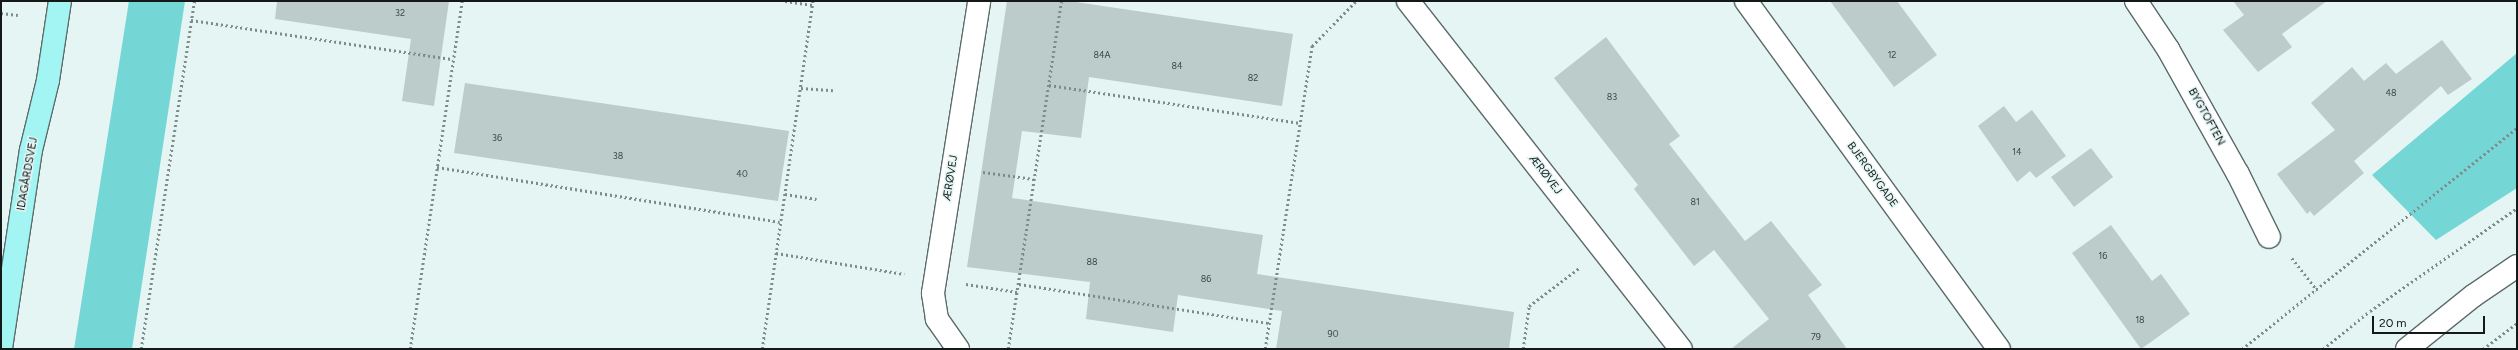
<!DOCTYPE html>
<meta charset="utf-8">
<style>
body{margin:0}
#map{position:relative;width:2518px;height:350px;overflow:hidden;background:#e4f5f4;font-family:Figtree,sans-serif}
div>[style]{position:absolute}
.green>*{inset:0;background:#74d6d5}
.building>*{inset:0;background:#bbcccb}
.path>*{height:2.5px;margin-top:-1.25px;transform-origin:0;background:repeating-linear-gradient(90deg,#7f8b8a 0 2px,transparent 0 5px)}
.roads{filter:drop-shadow(1px 0 #5c6b6a) drop-shadow(-1px 0 #5c6b6a) drop-shadow(0 1px #5c6b6a) drop-shadow(0 -1px #5c6b6a)}
.minor>*{height:22px;margin:-11px;padding:0 11px;transform-origin:11px;border-radius:11px;background:#fff}
.major>*{height:22px;margin:-11px;padding:0 11px;transform-origin:11px;border-radius:11px;background:#a3f5f4}
span{translate:-50% -50%;white-space:nowrap;text-align:center;line-height:1.15;-webkit-text-stroke:3px #e4f5f4;paint-order:stroke}
.number-label{font-size:9px;color:#3d4645}
.number-label span{-webkit-text-stroke-width:0}
.street-label{font-size:11px;color:#131918}
.frame{position:absolute;inset:0;border:2px solid #131918;pointer-events:none}
.scale{position:absolute;left:2372px;top:316px;width:113px;height:18px;box-sizing:border-box;border:2px solid #131918;border-top:0;padding-left:5px;font-size:12px;line-height:14px;white-space:nowrap;color:#131918;-webkit-text-stroke:3px #e4f5f4;paint-order:stroke}
</style>
<div id="map">
<div class="green">
<div style="clip-path:polygon(129px 1px,185px 1px,132px 349px,74px 349px)"></div>
<div style="clip-path:polygon(2517px 53px,2517px 188px,2436px 240px,2372px 175px)"></div>
</div>
<div class="building">
<div style="clip-path:polygon(277px 1px,449px 1px,434px 106px,402px 101px,411px 39px,275px 19px)"></div>
<div style="clip-path:polygon(1007px 1px,1069px 1px,1293px 34px,1282px 106px,1089px 77px,1081px 138px,1022px 131px,1012px 198px,1263px 235px,1257px 274px,1514px 312px,1509px 349px,1276px 349px,1282px 311px,1178px 295px,1173px 332px,1086px 319px,1090px 282px,967px 267px)"></div>
<div style="clip-path:polygon(1830px 1px,1897px 1px,1937px 55px,1894px 87px)"></div>
<div style="clip-path:polygon(2233px 1px,2327px 1px,2282px 34px,2292px 47px,2258px 72px,2223px 30px,2244px 15px)"></div>
<div style="clip-path:polygon(1606px 37px,1680px 136px,1669px 144px,1745px 241px,1771px 221px,1822px 285px,1808px 295px,1847px 349px,1731px 349px,1769px 319px,1714px 250px,1694px 266px,1634px 189px,1638px 185px,1554px 78px)"></div>
<div style="clip-path:polygon(2442px 40px,2472px 79px,2448px 95px,2441px 86px,2354px 161px,2364px 173px,2314px 216px,2310px 211px,2307px 214px,2277px 174px,2335px 130px,2311px 103px,2352px 67px,2364px 81px,2386px 63px,2396px 74px)"></div>
<div style="clip-path:polygon(465px 83px,789px 131px,778px 201px,454px 153px)"></div>
<div style="clip-path:polygon(2004px 106px,2016px 122px,2032px 110px,2066px 156px,2036px 178px,2030px 171px,2017px 182px,1978px 126px)"></div>
<div style="clip-path:polygon(2091px 148px,2113px 177px,2074px 207px,2051px 177px)"></div>
<div style="clip-path:polygon(2111px 225px,2152px 281px,2161px 274px,2190px 314px,2141px 349px,2072px 253px)"></div>
</div>
<div class="path">
<div style="left:785px;top:1px;width:28px;rotate:8deg"></div>
<div style="left:1px;top:13px;width:17px;rotate:7deg"></div>
<div style="left:191px;top:20px;width:265px;rotate:8.5deg"></div>
<div style="left:1049px;top:85px;width:254px;rotate:8.6deg"></div>
<div style="left:801px;top:88px;width:32px;rotate:4deg"></div>
<div style="left:437px;top:167px;width:347px;rotate:9.1deg"></div>
<div style="left:983px;top:172px;width:51px;rotate:7.8deg"></div>
<div style="left:785px;top:194px;width:32px;rotate:9deg"></div>
<div style="left:776px;top:253px;width:130px;rotate:9.3deg"></div>
<div style="left:2292px;top:258px;width:41px;rotate:52deg"></div>
<div style="left:966px;top:284px;width:52px;rotate:8.9deg"></div>
<div style="left:1019px;top:284px;width:253px;rotate:8.9deg"></div>
<div style="left:141px;top:349px;width:352px;rotate:-81.3deg"></div>
<div style="left:410px;top:349px;width:352px;rotate:-81.5deg"></div>
<div style="left:762px;top:349px;width:352px;rotate:-81.7deg"></div>
<div style="left:1008px;top:349px;width:352px;rotate:-81.3deg"></div>
<div style="left:1265px;top:349px;width:307px;rotate:-81.2deg"></div>
<div style="left:1312px;top:46px;width:63px;rotate:-45.6deg"></div>
<div style="left:1523px;top:349px;width:43px;rotate:-82.1deg"></div>
<div style="left:1529px;top:306px;width:63px;rotate:-37.2deg"></div>
<div style="left:2242px;top:349px;width:353px;rotate:-38.8deg"></div>
<div style="left:2323px;top:349px;width:60px;rotate:-39deg"></div>
<div style="left:2370px;top:311px;width:179px;rotate:-35deg"></div>
<div style="left:2483px;top:349px;width:43px;rotate:-37.4deg"></div>
</div>
<div class="roads">
<div class="minor">
<div style="left:1408px;top:1px;width:442px;rotate:51.9deg"></div>
<div style="left:1746px;top:1px;width:430px;rotate:54deg"></div>
<div style="left:2136px;top:1px;width:58px;rotate:56.3deg"></div>
<div style="left:2168px;top:49px;width:143px;rotate:60.8deg"></div>
<div style="left:2238px;top:174px;width:70px;rotate:63.8deg"></div>
<div style="left:958px;top:349px;width:37px;rotate:-125deg"></div>
<div style="left:937px;top:319px;width:26px;rotate:-99deg"></div>
<div style="left:933px;top:293px;width:296px;rotate:-81deg"></div>
<div style="left:2407px;top:349px;width:85px;rotate:-38.8deg"></div>
<div style="left:2473px;top:296px;width:53px;rotate:-34.3deg"></div>
</div>
<div class="major">
<div style="left:1px;top:348px;width:200px;rotate:-81.4deg"></div>
<div style="left:31px;top:150px;width:72px;rotate:-76.3deg"></div>
<div style="left:48px;top:80px;width:80px;rotate:-81.4deg"></div>
</div>
</div>
<div class="number-label">
<span style="left:400px;top:13px">32</span>
<span style="left:1102px;top:55px">84A</span>
<span style="left:1892px;top:55px">12</span>
<span style="left:1177px;top:66px">84</span>
<span style="left:1253px;top:78px">82</span>
<span style="left:2391px;top:93px">48</span>
<span style="left:1612px;top:97px">83</span>
<span style="left:497px;top:138px">36</span>
<span style="left:2017px;top:152px">14</span>
<span style="left:618px;top:156px">38</span>
<span style="left:742px;top:174px">40</span>
<span style="left:1695px;top:202px">81</span>
<span style="left:2103px;top:256px">16</span>
<span style="left:1092px;top:262px">88</span>
<span style="left:1206px;top:279px">86</span>
<span style="left:2140px;top:320px">18</span>
<span style="left:1333px;top:334px">90</span>
<span style="left:1816px;top:337px">79</span>
</div>
<div class="street-label">
<span style="left:2206px;top:117px;rotate:61deg">BYGTOFTEN</span>
<span style="left:28px;top:174px;rotate:-80deg">IDAGÅRDSVEJ</span>
<span style="left:1545px;top:175px;rotate:52deg">ÆRØVEJ</span>
<span style="left:1872px;top:175px;rotate:54deg">BJERGBYGADE</span>
<span style="left:951px;top:178px;rotate:-81deg">ÆRØVEJ</span>
</div>
<div class="frame"></div>
<div class="scale">20 m</div>
</div>
